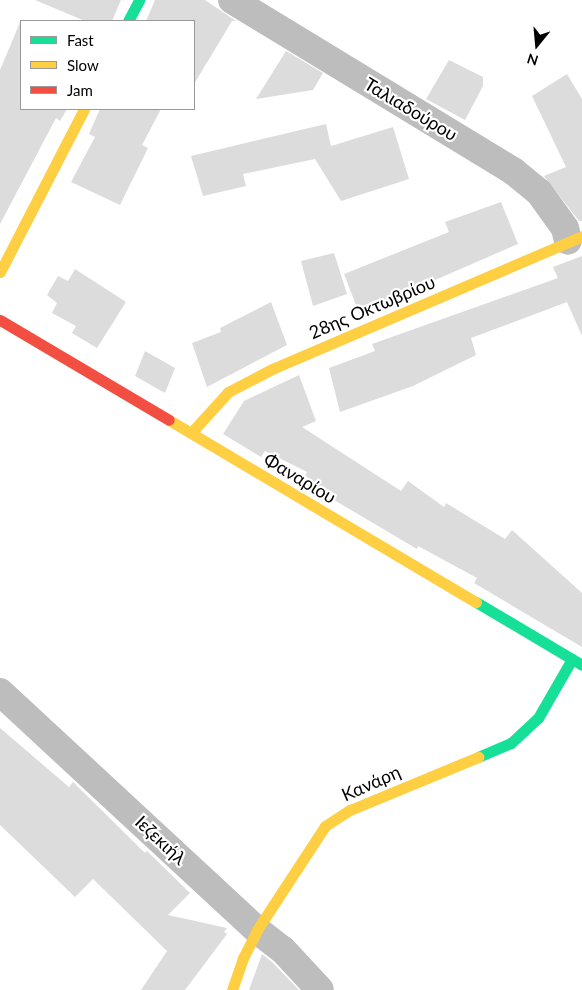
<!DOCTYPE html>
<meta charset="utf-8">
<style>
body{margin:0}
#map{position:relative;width:582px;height:990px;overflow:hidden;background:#fff;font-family:Lato,sans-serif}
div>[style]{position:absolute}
.building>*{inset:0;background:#dcdcdc}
.street>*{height:28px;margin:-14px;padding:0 14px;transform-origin:14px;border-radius:14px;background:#bdbdbd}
.fast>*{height:11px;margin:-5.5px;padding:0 5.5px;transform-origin:5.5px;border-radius:5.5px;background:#16e098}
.slow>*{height:11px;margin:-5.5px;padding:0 5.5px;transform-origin:5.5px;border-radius:5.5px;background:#ffcf43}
.jam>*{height:11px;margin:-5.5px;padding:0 5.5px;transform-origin:5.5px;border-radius:5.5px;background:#f24e42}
span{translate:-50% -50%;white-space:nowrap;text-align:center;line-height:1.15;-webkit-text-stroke:4.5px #fff;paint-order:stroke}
.street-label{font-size:18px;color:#000}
.legend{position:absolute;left:20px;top:20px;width:175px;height:90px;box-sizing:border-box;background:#fff;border:1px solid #999;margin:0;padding:6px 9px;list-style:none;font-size:15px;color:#000}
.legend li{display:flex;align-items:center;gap:10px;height:25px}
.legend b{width:25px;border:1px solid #999}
.north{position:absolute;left:512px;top:20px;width:50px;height:50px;-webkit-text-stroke:4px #fff;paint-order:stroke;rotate:197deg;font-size:14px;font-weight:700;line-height:20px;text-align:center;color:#000}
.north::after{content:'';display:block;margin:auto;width:18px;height:22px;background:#000;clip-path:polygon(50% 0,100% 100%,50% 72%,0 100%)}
</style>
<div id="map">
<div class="building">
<div style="clip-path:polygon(35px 0,121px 0,112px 21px,85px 21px)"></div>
<div style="clip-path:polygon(155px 0,205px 0,236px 21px,232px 21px,194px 84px,194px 21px,146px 21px)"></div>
<div style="clip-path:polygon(21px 20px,21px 109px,67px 109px,60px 121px,56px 118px,0 224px,0 70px)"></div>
<div style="clip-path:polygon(286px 51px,323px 73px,313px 90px,256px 99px)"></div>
<div style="clip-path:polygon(449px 60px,483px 77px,483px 86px,465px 120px,426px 99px)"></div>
<div style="clip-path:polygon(567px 74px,582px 99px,582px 221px,579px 221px,544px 176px,566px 167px,532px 96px)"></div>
<div style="clip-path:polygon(100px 109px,161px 109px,142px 145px,148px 148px,120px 205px,71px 182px,95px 137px,89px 134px)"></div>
<div style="clip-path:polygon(326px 124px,331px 146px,393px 127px,409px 179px,341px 201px,315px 159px,243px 174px,246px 186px,203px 196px,191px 156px)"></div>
<div style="clip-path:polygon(501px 202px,518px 244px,359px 313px,344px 274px,449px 232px,445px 222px)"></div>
<div style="clip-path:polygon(334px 253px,347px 294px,313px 306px,301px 261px)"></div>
<div style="clip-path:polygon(582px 256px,582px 336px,567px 302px,471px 338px,476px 355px,413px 386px,340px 412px,329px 368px,375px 351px,372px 344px,558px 278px,553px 267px)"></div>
<div style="clip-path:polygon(75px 269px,126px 302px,97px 348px,72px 333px,76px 326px,52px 313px,57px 303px,47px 295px,58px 276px,68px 281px)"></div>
<div style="clip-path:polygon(271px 302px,287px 345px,207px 387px,192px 343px,221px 332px,220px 328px)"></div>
<div style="clip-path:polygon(145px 351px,175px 368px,165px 393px,135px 376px)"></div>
<div style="clip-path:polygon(299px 375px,316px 421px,302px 427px,401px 491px,408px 481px,444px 507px,446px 503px,505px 539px,512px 530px,582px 593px,582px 647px,474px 583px,477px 578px,418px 546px,417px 549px,302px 481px,307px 472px,265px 451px,261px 457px,223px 434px,244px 401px)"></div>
<div style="clip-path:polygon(0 728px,69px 787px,73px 782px,145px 853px,147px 851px,190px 893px,168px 915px,227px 928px,224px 932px,227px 934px,185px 990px,141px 990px,167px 951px,93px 879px,75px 897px,0 825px)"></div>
<div style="clip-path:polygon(262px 954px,272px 962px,299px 990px,249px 990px)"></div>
</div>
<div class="street">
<div style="left:232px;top:0;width:329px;rotate:31.3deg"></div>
<div style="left:513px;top:171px;width:33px;rotate:39deg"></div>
<div style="left:539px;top:192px;width:44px;rotate:54.2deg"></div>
<div style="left:565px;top:228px;width:13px;rotate:77deg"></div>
<div style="left:0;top:692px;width:350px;rotate:42.8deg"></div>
<div style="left:257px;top:930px;width:33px;rotate:38deg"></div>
<div style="left:283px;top:950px;width:54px;rotate:47.2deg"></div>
</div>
<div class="fast">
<div style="left:128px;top:21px;width:24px;rotate:-62deg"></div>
<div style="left:476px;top:602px;width:123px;rotate:30.7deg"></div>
<div style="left:478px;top:757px;width:36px;rotate:-23deg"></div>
<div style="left:511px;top:743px;width:37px;rotate:-43deg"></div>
<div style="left:538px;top:718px;width:68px;rotate:-60deg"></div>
</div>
<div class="slow">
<div style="left:0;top:272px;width:183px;rotate:-62.7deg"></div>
<div style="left:169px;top:420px;width:357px;rotate:30.7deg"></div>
<div style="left:191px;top:433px;width:55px;rotate:-47.9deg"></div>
<div style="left:228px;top:392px;width:50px;rotate:-27.6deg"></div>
<div style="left:272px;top:369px;width:337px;rotate:-23.2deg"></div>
<div style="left:232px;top:990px;width:34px;rotate:-71deg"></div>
<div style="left:243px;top:958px;width:31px;rotate:-63deg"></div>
<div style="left:257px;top:930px;width:124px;rotate:-56.8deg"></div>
<div style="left:325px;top:826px;width:30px;rotate:-33deg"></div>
<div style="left:350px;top:810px;width:139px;rotate:-22.5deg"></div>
</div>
<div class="jam">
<div style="left:0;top:320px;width:196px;rotate:30.6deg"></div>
</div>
<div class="street-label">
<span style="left:411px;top:109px;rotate:31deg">Ταλιαδούρου</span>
<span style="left:372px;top:307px;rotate:-23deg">28ης Οκτωβρίου</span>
<span style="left:300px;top:478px;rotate:31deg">Φαναρίου</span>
<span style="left:371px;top:783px;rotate:-24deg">Κανάρη</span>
<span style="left:161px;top:840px;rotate:43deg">Ιεζεκιήλ</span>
</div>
<ul class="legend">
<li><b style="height:6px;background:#16e098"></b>Fast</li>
<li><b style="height:6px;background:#ffcf43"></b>Slow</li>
<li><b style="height:6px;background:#f24e42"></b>Jam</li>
</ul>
<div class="north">N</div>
</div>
